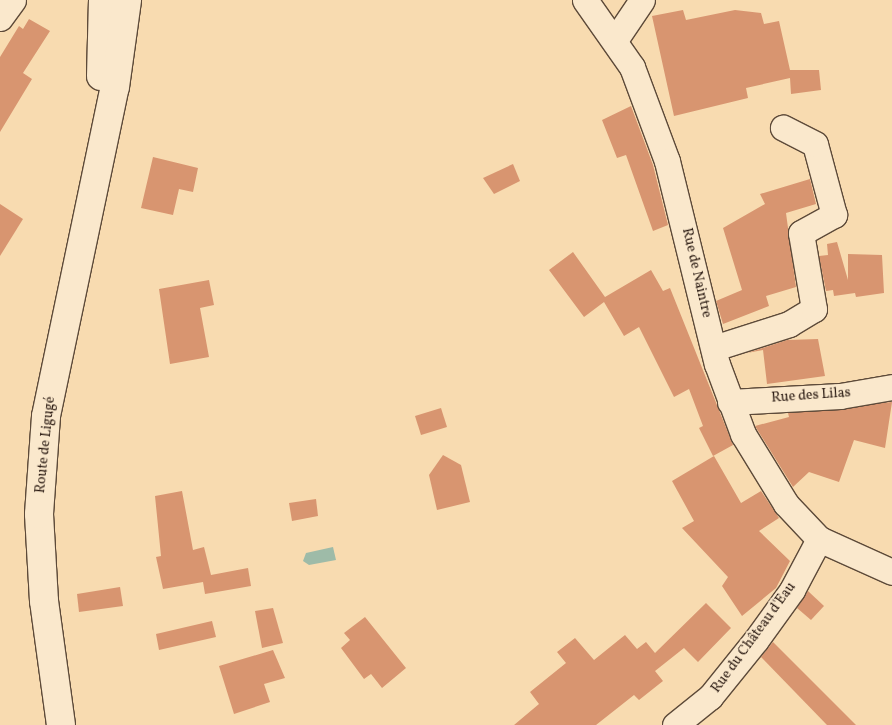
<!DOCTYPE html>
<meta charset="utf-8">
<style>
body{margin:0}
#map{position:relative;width:892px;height:725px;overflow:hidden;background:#f8dbb0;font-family:Vollkorn,serif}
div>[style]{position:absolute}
.water>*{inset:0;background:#9ebba8}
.building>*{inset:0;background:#d89570}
.roads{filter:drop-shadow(1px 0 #5d4a39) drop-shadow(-1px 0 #5d4a39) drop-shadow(0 1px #5d4a39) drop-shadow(0 -1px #5d4a39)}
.minor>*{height:25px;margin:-12.5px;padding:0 12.5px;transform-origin:12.5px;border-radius:12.5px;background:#fae8cc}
.tertiary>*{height:28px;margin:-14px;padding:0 14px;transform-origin:14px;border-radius:14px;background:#fae8cc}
span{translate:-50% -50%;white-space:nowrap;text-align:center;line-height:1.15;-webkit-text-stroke:4px #fae8cc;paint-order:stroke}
.street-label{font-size:14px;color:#291911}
</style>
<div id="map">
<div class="water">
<div style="clip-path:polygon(333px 547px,336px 560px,309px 565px,303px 561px,306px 553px)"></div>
</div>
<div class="building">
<div style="clip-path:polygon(683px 10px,686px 20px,735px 10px,761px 13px,764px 24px,779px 21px,790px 70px,819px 70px,821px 90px,791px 94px,790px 78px,746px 88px,748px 98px,674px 116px,652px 16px)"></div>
<div style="clip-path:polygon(29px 19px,50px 31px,23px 73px,32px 79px,0 132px,0 57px,19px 26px,23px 29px)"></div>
<div style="clip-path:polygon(631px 106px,653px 165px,668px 225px,653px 231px,626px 155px,617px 158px,602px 120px)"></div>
<div style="clip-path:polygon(153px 157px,198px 168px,193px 192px,179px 189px,173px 215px,141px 208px)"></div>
<div style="clip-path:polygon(513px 164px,520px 181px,494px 194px,483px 178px)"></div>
<div style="clip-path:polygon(810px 179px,816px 204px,786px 213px,796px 287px,766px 296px,769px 306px,723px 324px,716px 301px,742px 290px,723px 228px,765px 204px,760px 194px)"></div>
<div style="clip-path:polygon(0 204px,23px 219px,0 256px)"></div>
<div style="clip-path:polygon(837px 242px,848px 280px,848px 254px,882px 255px,884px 293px,856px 297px,855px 293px,834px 296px,833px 290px,826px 291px,819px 256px,828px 255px,827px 244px)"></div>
<div style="clip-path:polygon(573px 252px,605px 297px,651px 270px,663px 291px,670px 288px,733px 445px,713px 456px,699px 428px,703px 426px,689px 389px,674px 397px,639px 327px,624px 336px,604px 302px,584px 317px,549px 270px)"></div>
<div style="clip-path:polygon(209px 280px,214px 305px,200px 308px,209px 357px,170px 364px,159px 289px)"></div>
<div style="clip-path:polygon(818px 339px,825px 376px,767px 384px,763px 350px,747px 353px,787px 340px)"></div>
<div style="clip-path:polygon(892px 402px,885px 448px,854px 440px,839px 482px,809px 472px,793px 487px,755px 426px,789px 417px,788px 413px)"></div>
<div style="clip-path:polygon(441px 408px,447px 427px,421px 435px,415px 416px)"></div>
<div style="clip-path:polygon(443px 455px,461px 465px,470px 502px,437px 510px,429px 475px)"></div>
<div style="clip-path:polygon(714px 456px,741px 503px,761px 491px,779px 518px,759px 531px,790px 561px,776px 588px,742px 616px,722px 586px,728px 577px,682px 528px,694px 521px,672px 481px)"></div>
<div style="clip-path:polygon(182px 491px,193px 550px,204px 547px,211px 575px,248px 568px,251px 586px,205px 594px,203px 582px,163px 589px,156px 557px,161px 556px,155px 496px)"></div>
<div style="clip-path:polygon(316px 499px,318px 516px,292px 521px,289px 503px)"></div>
<div style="clip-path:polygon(120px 587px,123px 606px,79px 612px,77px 594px)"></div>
<div style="clip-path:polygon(808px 591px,824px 606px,811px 620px,797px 608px)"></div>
<div style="clip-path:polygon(706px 603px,731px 628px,698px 662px,684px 648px,655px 671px,663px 681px,639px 700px,634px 695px,596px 725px,514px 725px,539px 704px,530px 692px,566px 663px,557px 652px,575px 638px,594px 660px,625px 635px,637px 649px,646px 642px,655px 653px)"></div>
<div style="clip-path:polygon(273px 608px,283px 643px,262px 648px,255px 611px)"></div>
<div style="clip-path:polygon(365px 617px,406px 668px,382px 688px,371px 674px,364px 679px,341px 648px,350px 640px,344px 633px)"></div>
<div style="clip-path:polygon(212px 621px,216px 637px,159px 650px,156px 634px)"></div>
<div style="clip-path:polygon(773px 642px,856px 725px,827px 725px,761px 657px)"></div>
<div style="clip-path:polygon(273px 650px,285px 678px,264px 684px,270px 702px,234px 714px,219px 666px)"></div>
</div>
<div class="roads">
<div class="minor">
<div style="left:585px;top:0;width:82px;rotate:55deg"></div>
<div style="left:632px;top:67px;width:100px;rotate:69.6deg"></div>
<div style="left:667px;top:161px;width:209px;rotate:76.2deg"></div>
<div style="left:717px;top:364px;width:75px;rotate:69.6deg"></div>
<div style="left:743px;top:434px;width:82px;rotate:58.4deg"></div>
<div style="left:786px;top:504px;width:48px;rotate:46.7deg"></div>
<div style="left:819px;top:539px;width:80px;rotate:24.3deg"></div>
<div style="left:0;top:18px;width:22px;rotate:-54deg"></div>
<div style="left:615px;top:40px;width:48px;rotate:-56deg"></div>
<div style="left:714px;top:348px;width:79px;rotate:-17.7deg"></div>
<div style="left:789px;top:324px;width:29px;rotate:-31deg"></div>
<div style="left:814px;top:309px;width:77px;rotate:-99.7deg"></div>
<div style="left:801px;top:233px;width:38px;rotate:-29deg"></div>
<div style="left:834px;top:215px;width:73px;rotate:-105deg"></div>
<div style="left:815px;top:144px;width:36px;rotate:-153deg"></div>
<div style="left:730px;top:402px;width:110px;rotate:-3.1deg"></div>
<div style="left:840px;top:396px;width:53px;rotate:-9.8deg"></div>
<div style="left:675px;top:725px;width:45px;rotate:-38.7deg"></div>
<div style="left:710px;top:697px;width:73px;rotate:-51.1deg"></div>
<div style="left:756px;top:640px;width:62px;rotate:-54.2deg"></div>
<div style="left:792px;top:590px;width:58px;rotate:-62.1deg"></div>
</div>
<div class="tertiary">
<div style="left:101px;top:76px;width:76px;rotate:-88.5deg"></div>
<div style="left:61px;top:725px;width:125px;rotate:-97.8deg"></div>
<div style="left:44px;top:601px;width:87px;rotate:-93.3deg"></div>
<div style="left:39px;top:514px;width:98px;rotate:-85.9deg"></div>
<div style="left:46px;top:416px;width:336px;rotate:-78.2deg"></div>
<div style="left:115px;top:87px;width:88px;rotate:-82.1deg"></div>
</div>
</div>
<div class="street-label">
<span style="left:696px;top:273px;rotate:77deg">Rue de Naintre</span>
<span style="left:811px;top:396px;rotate:-4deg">Rue des Lilas</span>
<span style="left:46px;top:445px;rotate:-84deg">Route de Ligugé</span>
<span style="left:754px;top:638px;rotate:-54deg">Rue du Château d'Eau</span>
</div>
</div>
